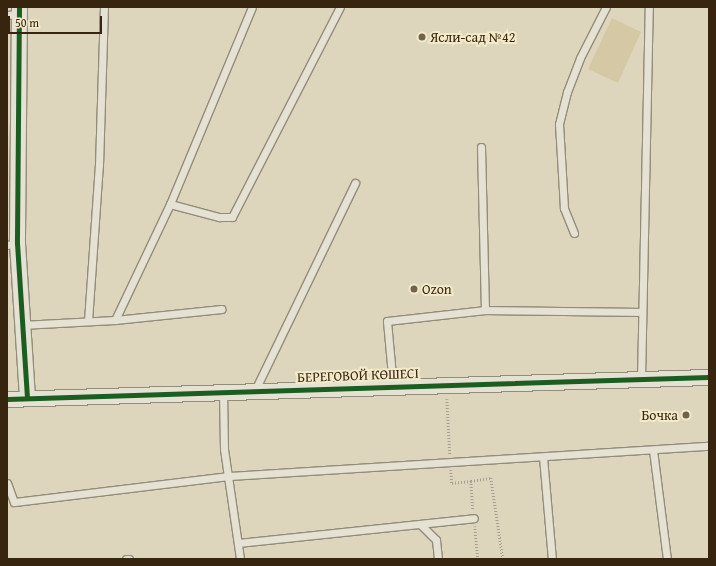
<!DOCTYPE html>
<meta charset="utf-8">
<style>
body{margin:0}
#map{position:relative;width:716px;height:566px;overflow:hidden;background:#ded6bc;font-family:"Gentium Book Plus",serif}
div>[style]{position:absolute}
.green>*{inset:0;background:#d5c9a5}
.path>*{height:2.5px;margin-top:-1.25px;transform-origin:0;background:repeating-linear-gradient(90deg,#a5a093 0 1px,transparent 0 3px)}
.roads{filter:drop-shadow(1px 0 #938c7b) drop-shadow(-1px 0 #938c7b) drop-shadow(0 1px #938c7b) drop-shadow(0 -1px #938c7b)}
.service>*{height:7px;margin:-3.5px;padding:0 3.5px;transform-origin:3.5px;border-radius:3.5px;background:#e5e1d3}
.minor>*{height:15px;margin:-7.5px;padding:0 7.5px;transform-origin:7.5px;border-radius:7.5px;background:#e5e1d3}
.cycleway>*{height:5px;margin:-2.5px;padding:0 2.5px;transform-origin:2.5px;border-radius:2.5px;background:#1b5e20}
.dots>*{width:11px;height:11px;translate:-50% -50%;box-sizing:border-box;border:2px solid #f3eaca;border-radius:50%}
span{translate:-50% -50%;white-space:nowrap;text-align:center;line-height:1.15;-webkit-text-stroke:4px #f3eaca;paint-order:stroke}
.poi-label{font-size:14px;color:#38250f}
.left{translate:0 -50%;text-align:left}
.right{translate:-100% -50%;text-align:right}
.street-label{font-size:14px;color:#38250f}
.frame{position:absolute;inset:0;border:8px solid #38250f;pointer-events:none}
.scale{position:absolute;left:8px;top:16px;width:94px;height:18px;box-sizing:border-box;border:2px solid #38250f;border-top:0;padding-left:5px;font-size:12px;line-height:14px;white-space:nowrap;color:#38250f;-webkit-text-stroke:3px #f3eaca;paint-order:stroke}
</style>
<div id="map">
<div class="green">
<div style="clip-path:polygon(612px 18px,641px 32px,618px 83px,588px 69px)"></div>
</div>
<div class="path">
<div style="left:447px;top:399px;width:55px;rotate:86.9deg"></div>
<div style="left:451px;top:470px;width:13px;rotate:86deg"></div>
<div style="left:452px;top:483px;width:19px;rotate:-6deg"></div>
<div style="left:471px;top:481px;width:28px;rotate:86deg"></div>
<div style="left:471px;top:481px;width:20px;rotate:-9deg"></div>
<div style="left:491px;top:478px;width:82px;rotate:81.6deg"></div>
<div style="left:475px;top:526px;width:33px;rotate:85deg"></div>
</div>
<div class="roads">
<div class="service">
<div style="left:7px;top:15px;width:11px;rotate:-5deg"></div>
<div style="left:481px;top:147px;width:163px;rotate:88.6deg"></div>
<div style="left:170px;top:204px;width:51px;rotate:14.9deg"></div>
<div style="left:219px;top:217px;width:13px"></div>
<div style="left:232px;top:217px;width:236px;rotate:-62.8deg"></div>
<div style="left:574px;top:233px;width:27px;rotate:-112deg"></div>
<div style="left:564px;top:208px;width:84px;rotate:-93.4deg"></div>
<div style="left:559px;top:124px;width:33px;rotate:-76deg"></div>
<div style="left:567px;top:92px;width:36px;rotate:-69deg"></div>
<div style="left:580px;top:58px;width:57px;rotate:-63deg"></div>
<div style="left:7px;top:245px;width:10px;rotate:-11deg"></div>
<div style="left:115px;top:320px;width:128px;rotate:-64.6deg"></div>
<div style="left:170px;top:204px;width:213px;rotate:-67.4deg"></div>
<div style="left:88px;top:321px;width:156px;rotate:-86deg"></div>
<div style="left:99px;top:165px;width:158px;rotate:-88.2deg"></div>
<div style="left:21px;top:325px;width:94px;rotate:-3deg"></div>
<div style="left:115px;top:320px;width:107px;rotate:-5.9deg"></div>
<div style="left:641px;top:379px;width:372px;rotate:-88.8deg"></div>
<div style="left:393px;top:386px;width:65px;rotate:-95.3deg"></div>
<div style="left:387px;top:321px;width:99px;rotate:-6.4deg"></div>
<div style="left:485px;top:310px;width:156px;rotate:0.7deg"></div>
<div style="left:255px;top:390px;width:230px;rotate:-64.2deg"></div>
<div style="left:223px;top:391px;width:58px;rotate:89deg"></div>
<div style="left:224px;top:449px;width:111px;rotate:81.7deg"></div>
<div style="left:653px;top:450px;width:110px;rotate:82.7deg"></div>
<div style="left:543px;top:457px;width:102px;rotate:85deg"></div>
<div style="left:7px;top:483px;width:20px;rotate:70deg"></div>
<div style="left:14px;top:502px;width:217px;rotate:-6.9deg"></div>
<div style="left:229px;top:476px;width:481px;rotate:-3.6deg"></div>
<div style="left:421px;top:525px;width:21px;rotate:45deg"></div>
<div style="left:436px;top:540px;width:19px;rotate:84deg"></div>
<div style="left:238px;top:543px;width:237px;rotate:-6deg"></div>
<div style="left:126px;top:559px;width:3px"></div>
</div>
<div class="minor">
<div style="left:19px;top:7px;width:236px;rotate:90.5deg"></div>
<div style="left:17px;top:243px;width:154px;rotate:86.3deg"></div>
<div style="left:7px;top:399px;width:702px;rotate:-1.8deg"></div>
</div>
</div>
<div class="cycleway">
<div style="left:19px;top:7px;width:236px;rotate:90.5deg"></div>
<div style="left:17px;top:243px;width:154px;rotate:86.3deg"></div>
<div style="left:7px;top:399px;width:702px;rotate:-1.8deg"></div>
</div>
<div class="dots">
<div style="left:422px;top:37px;background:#72634c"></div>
<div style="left:414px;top:289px;background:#72634c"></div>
<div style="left:686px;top:415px;background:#72634c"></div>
</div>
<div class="poi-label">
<span class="left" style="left:430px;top:37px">Ясли-сад №42</span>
<span class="left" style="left:422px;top:289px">Ozon</span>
<span class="right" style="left:678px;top:415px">Бочка</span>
</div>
<div class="street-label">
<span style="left:358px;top:375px;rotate:-2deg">БЕРЕГОВОЙ КӨШЕСІ</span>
</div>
<div class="frame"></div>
<div class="scale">50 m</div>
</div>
